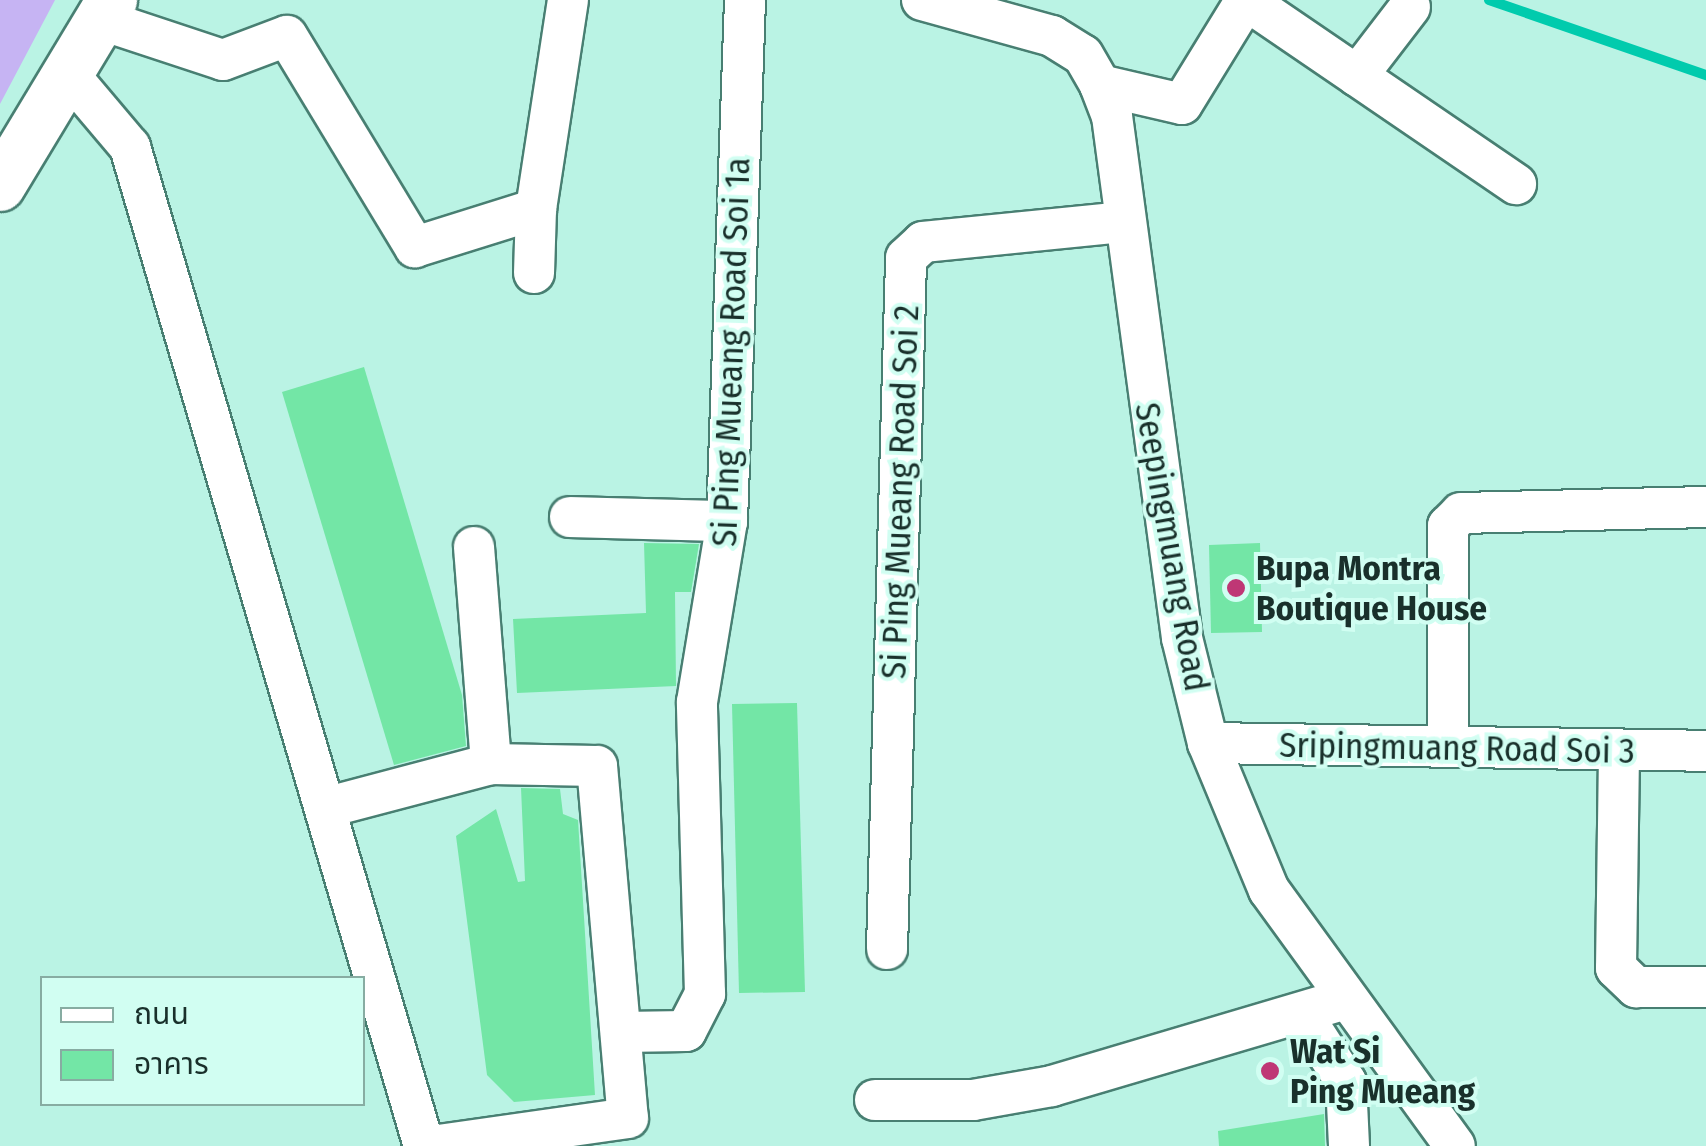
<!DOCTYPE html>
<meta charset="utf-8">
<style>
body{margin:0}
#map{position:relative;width:1706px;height:1146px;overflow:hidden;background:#baf3e4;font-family:"Fira Sans Condensed","Noto Sans Thai",sans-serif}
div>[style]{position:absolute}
.green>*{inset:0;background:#c6b4f3}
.stream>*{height:10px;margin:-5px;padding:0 5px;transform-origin:5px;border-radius:5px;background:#01cbad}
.building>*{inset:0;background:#73e6a6}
.roads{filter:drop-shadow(2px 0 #487f72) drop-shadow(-2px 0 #487f72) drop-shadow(0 2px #487f72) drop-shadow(0 -2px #487f72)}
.minor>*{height:40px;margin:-20px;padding:0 20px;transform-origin:20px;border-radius:20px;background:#fff}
.major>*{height:50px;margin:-25px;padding:0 25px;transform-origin:25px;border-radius:25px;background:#fff}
.dots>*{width:28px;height:28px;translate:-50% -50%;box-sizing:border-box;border:5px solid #d1fef2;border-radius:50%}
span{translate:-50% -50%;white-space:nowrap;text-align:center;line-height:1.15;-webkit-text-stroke:8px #d1fef2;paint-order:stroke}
.street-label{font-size:35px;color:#19302b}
.poi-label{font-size:35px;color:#19302b;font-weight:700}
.left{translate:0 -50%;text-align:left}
.legend{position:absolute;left:40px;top:976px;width:325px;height:130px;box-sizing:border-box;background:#d1fef2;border:2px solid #87aca2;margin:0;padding:12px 18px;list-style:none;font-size:30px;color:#19302b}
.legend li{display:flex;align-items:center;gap:20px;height:50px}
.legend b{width:50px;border:2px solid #87aca2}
</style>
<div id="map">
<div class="green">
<div style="clip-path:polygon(0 0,55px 0,0 104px)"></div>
</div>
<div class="stream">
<div style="left:1489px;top:0;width:230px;rotate:19.1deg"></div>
</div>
<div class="building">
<div style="clip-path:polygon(364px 367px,462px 695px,466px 746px,394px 765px,282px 392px)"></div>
<div style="clip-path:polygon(644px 543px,699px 544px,691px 592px,675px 592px,676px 686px,517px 693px,513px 619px,646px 613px)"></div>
<div style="clip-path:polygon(1260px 543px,1262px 632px,1211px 633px,1209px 545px)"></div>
<div style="clip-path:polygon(797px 703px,805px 992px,739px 993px,732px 704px)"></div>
<div style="clip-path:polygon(521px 788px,560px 789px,563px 814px,578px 820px,595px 1095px,514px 1102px,487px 1075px,456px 836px,496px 809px,518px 882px,525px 881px)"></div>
<div style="clip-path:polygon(1324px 1114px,1325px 1146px,1219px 1146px,1218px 1131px)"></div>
</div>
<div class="roads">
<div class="minor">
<div style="left:922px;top:0;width:135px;rotate:15.5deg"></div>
<div style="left:1052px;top:36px;width:36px;rotate:32deg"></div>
<div style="left:1083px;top:55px;width:34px;rotate:60deg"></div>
<div style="left:1100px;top:85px;width:33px;rotate:69deg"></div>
<div style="left:1112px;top:116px;width:527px;rotate:82.36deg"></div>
<div style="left:1182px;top:638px;width:108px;rotate:76.1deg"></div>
<div style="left:1208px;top:743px;width:159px;rotate:67.5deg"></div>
<div style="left:1269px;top:890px;width:316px;rotate:54deg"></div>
<div style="left:1246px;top:0;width:327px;rotate:34.3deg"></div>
<div style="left:102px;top:20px;width:127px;rotate:18.3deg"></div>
<div style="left:223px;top:60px;width:68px;rotate:-20.6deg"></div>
<div style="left:287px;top:36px;width:247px;rotate:58.8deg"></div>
<div style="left:415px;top:247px;width:127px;rotate:-17.4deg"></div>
<div style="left:536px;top:209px;width:211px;rotate:-81.3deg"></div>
<div style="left:70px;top:76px;width:93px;rotate:49.8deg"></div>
<div style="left:130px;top:147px;width:1041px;rotate:73.6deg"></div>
<div style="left:1357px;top:76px;width:87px;rotate:-52.5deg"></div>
<div style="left:1100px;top:85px;width:84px;rotate:13deg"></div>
<div style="left:1182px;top:104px;width:122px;rotate:-58.4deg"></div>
<div style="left:534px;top:273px;width:64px;rotate:-88.2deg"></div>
<div style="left:570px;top:517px;width:157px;rotate:1.5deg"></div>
<div style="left:474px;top:547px;width:218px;rotate:85.5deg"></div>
<div style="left:1208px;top:743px;width:498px;rotate:0.9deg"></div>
<div style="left:1448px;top:746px;width:220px;rotate:-90deg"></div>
<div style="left:1448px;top:526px;width:18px;rotate:-45deg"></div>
<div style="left:1461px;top:513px;width:245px;rotate:-1.4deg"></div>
<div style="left:1619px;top:753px;width:215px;rotate:90.8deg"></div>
<div style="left:1616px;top:968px;width:28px;rotate:44deg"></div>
<div style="left:1636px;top:987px;width:70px"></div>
<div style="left:328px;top:807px;width:169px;rotate:-14.8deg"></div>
<div style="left:491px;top:764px;width:106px;rotate:1.1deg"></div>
<div style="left:597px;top:766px;width:353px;rotate:85deg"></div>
<div style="left:628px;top:1118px;width:198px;rotate:171.9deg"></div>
<div style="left:887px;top:949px;width:691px;rotate:-88.42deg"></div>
<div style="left:906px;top:258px;width:23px;rotate:-43deg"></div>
<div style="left:923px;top:242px;width:200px;rotate:-5.7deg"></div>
<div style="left:1302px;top:1014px;width:81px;rotate:57.1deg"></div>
<div style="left:1346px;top:1082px;width:64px;rotate:87.3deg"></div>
<div style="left:622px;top:1032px;width:64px;rotate:-0.9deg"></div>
<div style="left:686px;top:1031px;width:42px;rotate:-62.8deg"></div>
<div style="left:705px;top:994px;width:292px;rotate:-91.6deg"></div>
<div style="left:697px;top:702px;width:183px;rotate:-80.6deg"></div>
<div style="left:727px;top:521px;width:521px;rotate:-88.02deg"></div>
<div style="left:875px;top:1100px;width:98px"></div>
<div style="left:973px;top:1100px;width:80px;rotate:-10deg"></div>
<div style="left:1052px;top:1086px;width:303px;rotate:-16.5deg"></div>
</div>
<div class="major">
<div style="left:0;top:186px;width:217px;rotate:-58.9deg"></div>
</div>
</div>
<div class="dots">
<div style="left:1236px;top:588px;background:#bf3775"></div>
<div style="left:1270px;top:1071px;background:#bf3775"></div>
</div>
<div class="street-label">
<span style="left:731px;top:352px;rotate:-88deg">Si Ping Mueang Road Soi 1a</span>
<span style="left:900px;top:492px;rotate:-88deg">Si Ping Mueang Road Soi 2</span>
<span style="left:1172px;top:547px;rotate:80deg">Seepingmuang Road</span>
<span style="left:1457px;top:748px;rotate:1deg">Sripingmuang Road Soi 3</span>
</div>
<div class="poi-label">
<span class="left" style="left:1256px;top:588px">Bupa Montra<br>Boutique House</span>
<span class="left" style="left:1290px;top:1071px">Wat Si<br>Ping Mueang</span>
</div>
<ul class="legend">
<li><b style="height:12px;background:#fff"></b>ถนน</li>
<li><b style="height:28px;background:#73e6a6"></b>อาคาร</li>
</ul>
</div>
